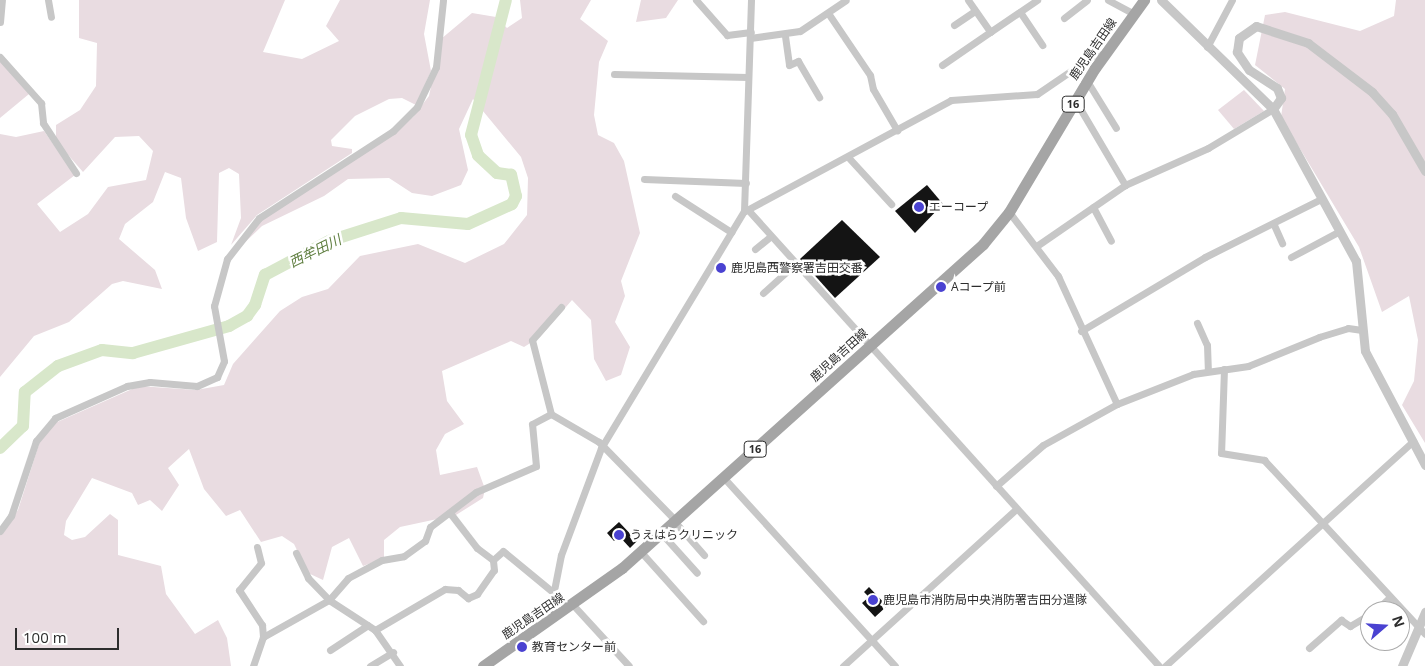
<!DOCTYPE html>
<meta charset="utf-8">
<style>
body{margin:0}
#map{position:relative;width:1425px;height:666px;overflow:hidden;background:#fff;font-family:"Open Sans","Noto Sans JP",sans-serif}
div>[style]{position:absolute}
.green>*{inset:0;background:#e9dce1}
.river>*{height:12px;margin:-6px;padding:0 6px;transform-origin:6px;border-radius:6px;background:#d8e7ca}
.building>*{inset:0;background:#141414}
.minor>*{height:7px;margin:-3.5px;padding:0 3.5px;transform-origin:3.5px;border-radius:3.5px;background:#c7c7c7}
.tertiary>*{height:9px;margin:-4.5px;padding:0 4.5px;transform-origin:4.5px;border-radius:4.5px;background:#c7c7c7}
.primary>*{height:11px;margin:-5.5px;padding:0 5.5px;transform-origin:5.5px;border-radius:5.5px;background:#a5a5a5}
.dots>*{width:14px;height:14px;translate:-50% -50%;box-sizing:border-box;border:2px solid #fff;border-radius:50%}
span{translate:-50% -50%;white-space:nowrap;text-align:center;line-height:1.15;-webkit-text-stroke:5px #fff;paint-order:stroke}
.shield-label span{padding:1px 4px;background:#fff;border:1px solid;border-radius:4px;-webkit-text-stroke-width:0}
.shield-label{font-size:11px;color:#2d2d2d;font-weight:700}
.street-label{font-size:12px;color:#2d2d2d}
.poi-label{font-size:12px;color:#2d2d2d}
.left{translate:0 -50%;text-align:left}
.water-label{font-size:14px;color:#607f41;font-style:italic}
.north{position:absolute;left:1360px;top:601px;width:50px;height:50px;box-sizing:border-box;background:#fff;border:1px solid #ababab;border-radius:50%;rotate:71deg;font-size:14px;font-weight:700;line-height:20px;text-align:center;color:#2d2d2d}
.north::after{content:'';display:block;margin:auto;width:18px;height:22px;background:#4a42d1;clip-path:polygon(50% 0,100% 100%,50% 72%,0 100%)}
.scale{position:absolute;left:15px;top:628px;width:104px;height:22px;box-sizing:border-box;border:2px solid #2d2d2d;border-top:0;padding-left:6px;font-size:15px;line-height:18px;white-space:nowrap;color:#2d2d2d;-webkit-text-stroke:4px #fff;paint-order:stroke}
</style>
<div id="map">
<div class="green">
<div style="clip-path:polygon(79px 0,285px 0,263px 52px,302px 59px,339px 41px,326px 26px,340px 0,430px 0,424px 34px,431px 71px,416px 105px,402px 98px,389px 99px,355px 116px,331px 140px,332px 146px,352px 149px,352px 153px,257px 215px,231px 245px,241px 218px,239px 174px,229px 168px,219px 173px,217px 242px,198px 251px,186px 218px,181px 178px,165px 172px,153px 202px,125px 224px,119px 239px,155px 270px,162px 289px,123px 281px,112px 284px,69px 322px,34px 336px,0 377px,0 134px,16px 137px,44px 131px,75px 175px,37px 204px,60px 232px,88px 214px,108px 187px,146px 180px,153px 151px,139px 136px,115px 137px,83px 172px,56px 141px,56px 125px,80px 110px,96px 86px,97px 43px,79px 38px)"></div>
<div style="clip-path:polygon(520px 0,591px 0,580px 19px,608px 41px,599px 62px,594px 115px,598px 135px,614px 143px,624px 161px,640px 233px,621px 281px,625px 296px,615px 322px,630px 347px,621px 375px,606px 381px,594px 359px,591px 320px,572px 300px,540px 337px,524px 347px,511px 341px,442px 371px,447px 401px,464px 424px,445px 434px,436px 450px,440px 475px,477px 467px,485px 489px,483px 498px,456px 515px,400px 527px,384px 540px,384px 558px,363px 566px,349px 538px,332px 547px,323px 580px,308px 573px,294px 544px,282px 536px,261px 542px,240px 510px,226px 516px,204px 489px,189px 449px,168px 468px,179px 485px,162px 511px,150px 500px,138px 505px,132px 493px,92px 478px,66px 521px,64px 535px,72px 540px,85px 537px,110px 514px,118px 520px,118px 555px,161px 566px,166px 594px,195px 634px,218px 620px,227px 638px,231px 666px,0 666px,0 535px,18px 510px,40px 441px,55px 423px,139px 386px,196px 390px,224px 385px,233px 364px,280px 311px,302px 297px,328px 289px,360px 256px,418px 244px,465px 263px,504px 244px,527px 215px,528px 178px,521px 157px,473px 99px,459px 129px,468px 170px,461px 185px,432px 196px,412px 193px,389px 178px,348px 179px,324px 196px,262px 226px,236px 251px,261px 220px,413px 117px,429px 96px,441px 39px,472px 13px,496px 17px,507px 28px,522px 18px)"></div>
<div style="clip-path:polygon(641px 0,678px 0,666px 18px,636px 22px)"></div>
<div style="clip-path:polygon(1396px 0,1425px 0,1425px 443px,1402px 405px,1414px 381px,1418px 340px,1409px 296px,1382px 312px,1359px 247px,1281px 117px,1285px 89px,1255px 65px,1265px 15px,1285px 12px,1360px 31px,1394px 16px)"></div>
<div style="clip-path:polygon(0 60px,29px 94px,0 118px)"></div>
<div style="clip-path:polygon(1244px 90px,1264px 111px,1234px 129px,1218px 110px)"></div>
</div>
<div class="river">
<div style="left:0;top:448px;width:32px;rotate:-44deg"></div>
<div style="left:23px;top:426px;width:34px;rotate:-87deg"></div>
<div style="left:25px;top:392px;width:42px;rotate:-38.2deg"></div>
<div style="left:58px;top:366px;width:47px;rotate:-20deg"></div>
<div style="left:102px;top:350px;width:31px;rotate:6deg"></div>
<div style="left:133px;top:353px;width:100px;rotate:-15.7deg"></div>
<div style="left:229px;top:326px;width:21px;rotate:-29deg"></div>
<div style="left:247px;top:316px;width:14px;rotate:-54deg"></div>
<div style="left:255px;top:305px;width:32px;rotate:-72deg"></div>
<div style="left:265px;top:275px;width:72px;rotate:-28deg"></div>
<div style="left:329px;top:241px;width:76px;rotate:-17.7deg"></div>
<div style="left:401px;top:218px;width:67px;rotate:5.1deg"></div>
<div style="left:468px;top:224px;width:48px;rotate:-24.4deg"></div>
<div style="left:512px;top:204px;width:9px;rotate:-63deg"></div>
<div style="left:516px;top:196px;width:22px;rotate:-103deg"></div>
<div style="left:511px;top:175px;width:14px;rotate:-172deg"></div>
<div style="left:497px;top:173px;width:26px;rotate:-137deg"></div>
<div style="left:478px;top:155px;width:21px;rotate:-109deg"></div>
<div style="left:471px;top:135px;width:139px;rotate:-75.5deg"></div>
</div>
<div class="building">
<div style="clip-path:polygon(927px 185px,943px 204px,915px 233px,895px 211px)"></div>
<div style="clip-path:polygon(842px 220px,880px 257px,835px 298px,800px 259px)"></div>
<div style="clip-path:polygon(619px 522px,637px 541px,630px 548px,619px 536px,614px 541px,607px 533px)"></div>
<div style="clip-path:polygon(869px 587px,887px 606px,875px 617px,862px 603px,869px 597px,864px 592px)"></div>
</div>
<div class="minor">
<div style="left:48px;top:0;width:17px;rotate:80deg"></div>
<div style="left:696px;top:0;width:47px;rotate:48.5deg"></div>
<div style="left:727px;top:35px;width:24px;rotate:-7deg"></div>
<div style="left:968px;top:0;width:39px;rotate:55deg"></div>
<div style="left:990px;top:32px;width:57px;rotate:-34.2deg"></div>
<div style="left:1108px;top:0;width:30px;rotate:28deg"></div>
<div style="left:1020px;top:12px;width:40px;rotate:56deg"></div>
<div style="left:828px;top:13px;width:75px;rotate:55.9deg"></div>
<div style="left:870px;top:75px;width:14px;rotate:78deg"></div>
<div style="left:873px;top:89px;width:48px;rotate:59.7deg"></div>
<div style="left:1064px;top:18px;width:29px;rotate:-38deg"></div>
<div style="left:0;top:22px;width:22px;rotate:-85deg"></div>
<div style="left:954px;top:25px;width:25px;rotate:-34deg"></div>
<div style="left:785px;top:36px;width:29px;rotate:82deg"></div>
<div style="left:789px;top:65px;width:10px;rotate:-24deg"></div>
<div style="left:798px;top:61px;width:42px;rotate:59.7deg"></div>
<div style="left:750px;top:38px;width:50px;rotate:-8deg"></div>
<div style="left:800px;top:31px;width:55px;rotate:-34deg"></div>
<div style="left:1207px;top:47px;width:53px;rotate:-62deg"></div>
<div style="left:0;top:57px;width:62px;rotate:48.3deg"></div>
<div style="left:41px;top:103px;width:20px;rotate:84deg"></div>
<div style="left:43px;top:123px;width:60px;rotate:56.6deg"></div>
<div style="left:942px;top:65px;width:58px;rotate:-34.5deg"></div>
<div style="left:614px;top:74px;width:134px;rotate:1.3deg"></div>
<div style="left:1087px;top:81px;width:55px;rotate:58.3deg"></div>
<div style="left:1075px;top:100px;width:99px;rotate:59.5deg"></div>
<div style="left:848px;top:157px;width:64px;rotate:47.5deg"></div>
<div style="left:644px;top:179px;width:102px;rotate:2.2deg"></div>
<div style="left:675px;top:196px;width:67px;rotate:32.7deg"></div>
<div style="left:1093px;top:207px;width:38px;rotate:62deg"></div>
<div style="left:745px;top:211px;width:234px;rotate:-28.3deg"></div>
<div style="left:951px;top:100px;width:86px;rotate:-4deg"></div>
<div style="left:1037px;top:94px;width:69px;rotate:-34.4deg"></div>
<div style="left:1094px;top:55px;width:10px;rotate:-6deg"></div>
<div style="left:749px;top:211px;width:612px;rotate:47.98deg"></div>
<div style="left:1009px;top:212px;width:81px;rotate:52.6deg"></div>
<div style="left:1058px;top:276px;width:141px;rotate:65.3deg"></div>
<div style="left:1274px;top:225px;width:20px;rotate:66deg"></div>
<div style="left:1038px;top:245px;width:106px;rotate:-34.6deg"></div>
<div style="left:1125px;top:185px;width:91px;rotate:-24deg"></div>
<div style="left:1208px;top:148px;width:76px;rotate:-31deg"></div>
<div style="left:755px;top:249px;width:19px;rotate:-39deg"></div>
<div style="left:1291px;top:257px;width:55px;rotate:-28deg"></div>
<div style="left:763px;top:293px;width:43px;rotate:-42.2deg"></div>
<div style="left:1197px;top:323px;width:24px;rotate:66deg"></div>
<div style="left:1207px;top:345px;width:26px;rotate:88deg"></div>
<div style="left:1081px;top:331px;width:144px;rotate:-30.8deg"></div>
<div style="left:1205px;top:257px;width:130px;rotate:-26.6deg"></div>
<div style="left:1224px;top:369px;width:84px;rotate:92deg"></div>
<div style="left:1221px;top:453px;width:44px;rotate:9.2deg"></div>
<div style="left:1264px;top:460px;width:237px;rotate:47.2deg"></div>
<div style="left:551px;top:414px;width:76px;rotate:-104.4deg"></div>
<div style="left:532px;top:340px;width:44px;rotate:-48.7deg"></div>
<div style="left:724px;top:478px;width:254px;rotate:47.7deg"></div>
<div style="left:996px;top:486px;width:62px;rotate:-41.1deg"></div>
<div style="left:1043px;top:445px;width:85px;rotate:-29deg"></div>
<div style="left:1117px;top:404px;width:82px;rotate:-21.5deg"></div>
<div style="left:1193px;top:374px;width:56px;rotate:-8.3deg"></div>
<div style="left:1248px;top:366px;width:77px;rotate:-22.2deg"></div>
<div style="left:1319px;top:337px;width:30px;rotate:-17deg"></div>
<div style="left:1348px;top:328px;width:14px;rotate:8deg"></div>
<div style="left:450px;top:513px;width:44px;rotate:52.4deg"></div>
<div style="left:477px;top:548px;width:20px;rotate:37deg"></div>
<div style="left:675px;top:522px;width:44px;rotate:48.7deg"></div>
<div style="left:0;top:531px;width:19px;rotate:-54deg"></div>
<div style="left:11px;top:516px;width:79px;rotate:-71.6deg"></div>
<div style="left:36px;top:441px;width:30px;rotate:-50deg"></div>
<div style="left:55px;top:418px;width:79px;rotate:-24deg"></div>
<div style="left:127px;top:386px;width:23px;rotate:-10deg"></div>
<div style="left:150px;top:382px;width:47px;rotate:4.9deg"></div>
<div style="left:197px;top:386px;width:22px;rotate:-24deg"></div>
<div style="left:217px;top:377px;width:17px;rotate:-66deg"></div>
<div style="left:224px;top:361px;width:56px;rotate:-100.3deg"></div>
<div style="left:214px;top:306px;width:49px;rotate:-74.5deg"></div>
<div style="left:227px;top:259px;width:52px;rotate:-52deg"></div>
<div style="left:259px;top:218px;width:160px;rotate:-33deg"></div>
<div style="left:393px;top:131px;width:34px;rotate:-45deg"></div>
<div style="left:417px;top:107px;width:44px;rotate:-64.6deg"></div>
<div style="left:436px;top:67px;width:67px;rotate:-84deg"></div>
<div style="left:662px;top:534px;width:52px;rotate:48.1deg"></div>
<div style="left:257px;top:547px;width:16px;rotate:76deg"></div>
<div style="left:261px;top:563px;width:35px;rotate:129deg"></div>
<div style="left:239px;top:590px;width:42px;rotate:56.7deg"></div>
<div style="left:262px;top:625px;width:12px;rotate:85deg"></div>
<div style="left:641px;top:552px;width:93px;rotate:48.1deg"></div>
<div style="left:296px;top:553px;width:28px;rotate:64deg"></div>
<div style="left:308px;top:578px;width:30px;rotate:46deg"></div>
<div style="left:329px;top:600px;width:55px;rotate:33.1deg"></div>
<div style="left:375px;top:630px;width:44px;rotate:55.2deg"></div>
<div style="left:574px;top:606px;width:81px;rotate:47.5deg"></div>
<div style="left:1375px;top:611px;width:19px;rotate:-43deg"></div>
<div style="left:548px;top:621px;width:67px;rotate:-78.9deg"></div>
<div style="left:561px;top:555px;width:114px;rotate:-69.5deg"></div>
<div style="left:601px;top:448px;width:277px;rotate:-58.9deg"></div>
<div style="left:744px;top:211px;width:211px;rotate:-88.1deg"></div>
<div style="left:375px;top:630px;width:81px;rotate:-30.4deg"></div>
<div style="left:445px;top:589px;width:13px;rotate:4deg"></div>
<div style="left:458px;top:590px;width:13px;rotate:39deg"></div>
<div style="left:468px;top:598px;width:10px;rotate:-24deg"></div>
<div style="left:477px;top:594px;width:29px;rotate:-55deg"></div>
<div style="left:494px;top:570px;width:10px;rotate:-96deg"></div>
<div style="left:493px;top:560px;width:13px;rotate:-42deg"></div>
<div style="left:503px;top:551px;width:66px;rotate:39.5deg"></div>
<div style="left:1309px;top:648px;width:43px;rotate:-41.2deg"></div>
<div style="left:1341px;top:620px;width:11px;rotate:34deg"></div>
<div style="left:1350px;top:626px;width:23px;rotate:-31deg"></div>
<div style="left:330px;top:650px;width:45px;rotate:-33.3deg"></div>
<div style="left:253px;top:666px;width:31px;rotate:-71deg"></div>
<div style="left:263px;top:637px;width:76px;rotate:-29.3deg"></div>
<div style="left:329px;top:600px;width:29px;rotate:-49deg"></div>
<div style="left:348px;top:578px;width:38px;rotate:-28deg"></div>
<div style="left:382px;top:560px;width:22px;rotate:-10deg"></div>
<div style="left:404px;top:556px;width:26px;rotate:-36deg"></div>
<div style="left:425px;top:541px;width:15px;rotate:-70deg"></div>
<div style="left:430px;top:527px;width:58px;rotate:-37.3deg"></div>
<div style="left:476px;top:492px;width:65px;rotate:-23.4deg"></div>
<div style="left:536px;top:466px;width:42px;rotate:-95.4deg"></div>
<div style="left:532px;top:424px;width:21px;rotate:-28deg"></div>
<div style="left:551px;top:414px;width:56px;rotate:30.3deg"></div>
<div style="left:599px;top:442px;width:110px;rotate:45.7deg"></div>
<div style="left:370px;top:666px;width:27px;rotate:-31deg"></div>
<div style="left:843px;top:666px;width:234px;rotate:-42.2deg"></div>
<div style="left:1165px;top:666px;width:335px;rotate:-42.2deg"></div>
</div>
<div class="tertiary">
<div style="left:1161px;top:0;width:156px;rotate:44.2deg"></div>
<div style="left:1273px;top:109px;width:173px;rotate:61.4deg"></div>
<div style="left:1356px;top:261px;width:90px;rotate:84.3deg"></div>
<div style="left:1365px;top:351px;width:129px;rotate:62.2deg"></div>
<div style="left:1273px;top:109px;width:14px;rotate:-54deg"></div>
<div style="left:1281px;top:98px;width:11px;rotate:-112deg"></div>
<div style="left:1277px;top:88px;width:33px;rotate:-147deg"></div>
<div style="left:1249px;top:70px;width:22px;rotate:-124deg"></div>
<div style="left:1237px;top:52px;width:14px;rotate:-82deg"></div>
<div style="left:1239px;top:38px;width:21px;rotate:-35deg"></div>
<div style="left:1256px;top:26px;width:55px;rotate:18.1deg"></div>
<div style="left:1308px;top:43px;width:81px;rotate:37.4deg"></div>
<div style="left:1372px;top:92px;width:30px;rotate:48deg"></div>
<div style="left:1392px;top:114px;width:66px;rotate:59.9deg"></div>
<div style="left:1402px;top:666px;width:59px;rotate:-66.9deg"></div>
</div>
<div class="primary">
<div style="left:483px;top:666px;width:170px;rotate:-35.2deg"></div>
<div style="left:622px;top:568px;width:485px;rotate:-41.9deg"></div>
<div style="left:983px;top:244px;width:41px;rotate:-50.9deg"></div>
<div style="left:1009px;top:212px;width:168px;rotate:-59.2deg"></div>
<div style="left:1095px;top:68px;width:84px;rotate:-54.2deg"></div>
</div>
<div class="dots">
<div style="left:919px;top:207px;background:#4a42d1"></div>
<div style="left:721px;top:268px;background:#4a42d1"></div>
<div style="left:941px;top:287px;background:#4a42d1"></div>
<div style="left:619px;top:535px;background:#4a42d1"></div>
<div style="left:873px;top:600px;background:#4a42d1"></div>
<div style="left:522px;top:647px;background:#4a42d1"></div>
</div>
<div class="shield-label">
<span style="left:1073px;top:104px">16</span>
<span style="left:755px;top:449px">16</span>
</div>
<div class="street-label">
<span style="left:1093px;top:49px;rotate:-55deg">鹿児島吉田線</span>
<span style="left:839px;top:355px;rotate:-42deg">鹿児島吉田線</span>
<span style="left:533px;top:616px;rotate:-34deg">鹿児島吉田線</span>
</div>
<div class="poi-label">
<span class="left" style="left:929px;top:207px">エーコープ</span>
<span class="left" style="left:731px;top:268px">鹿児島西警察署吉田交番</span>
<span class="left" style="left:951px;top:287px">Aコープ前</span>
<span class="left" style="left:630px;top:535px">うえはらクリニック</span>
<span class="left" style="left:883px;top:600px">鹿児島市消防局中央消防署吉田分遣隊</span>
<span class="left" style="left:532px;top:647px">教育センター前</span>
</div>
<div class="water-label">
<span style="left:315px;top:251px;rotate:-26deg">西牟田川</span>
</div>
<div class="north">N</div>
<div class="scale">100 m</div>
</div>
